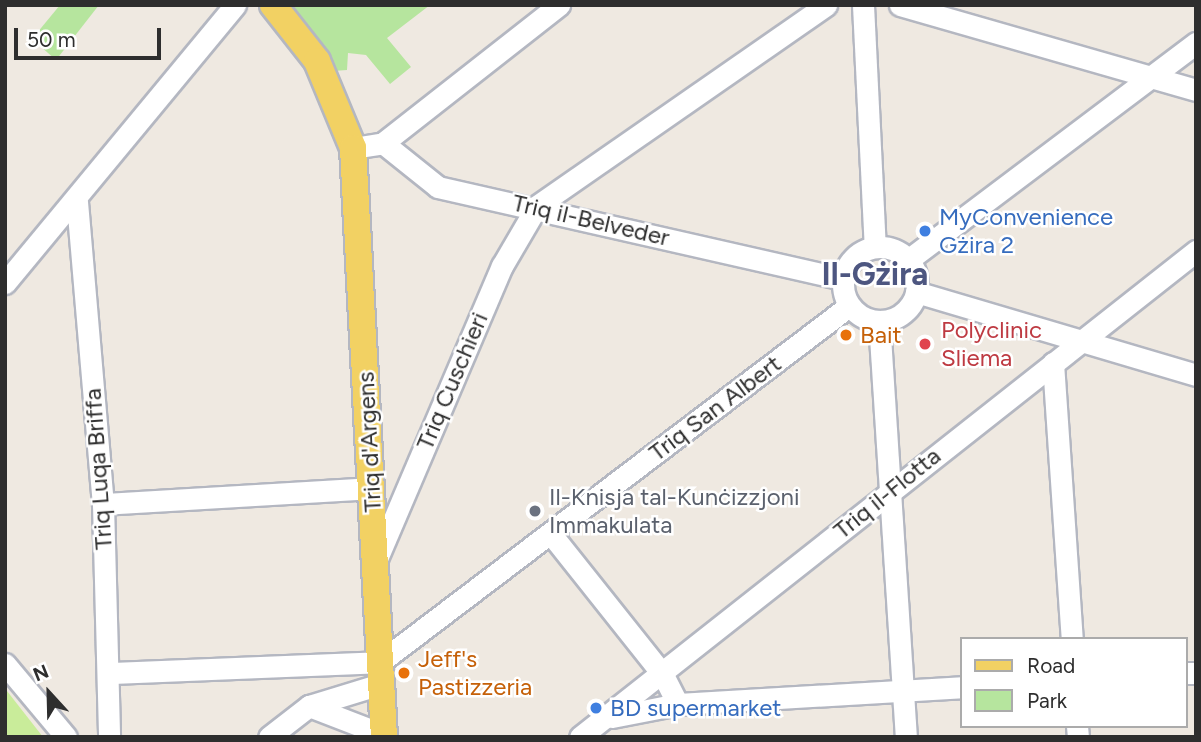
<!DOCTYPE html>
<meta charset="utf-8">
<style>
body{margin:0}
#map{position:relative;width:1201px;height:742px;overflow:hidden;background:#efe9e1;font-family:Figtree,sans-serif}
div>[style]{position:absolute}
.green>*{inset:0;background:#b6e59e}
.pitch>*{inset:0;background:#c9ec9a}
.roads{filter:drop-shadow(2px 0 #b4b7c1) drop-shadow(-2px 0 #b4b7c1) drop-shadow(0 2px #b4b7c1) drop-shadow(0 -2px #b4b7c1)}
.minor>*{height:21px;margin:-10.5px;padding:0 10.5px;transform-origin:10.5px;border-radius:10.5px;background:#fff}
.minor>.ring{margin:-10.5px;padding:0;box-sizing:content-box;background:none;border:21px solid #fff;border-radius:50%}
.major>*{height:26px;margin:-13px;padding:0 13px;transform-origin:13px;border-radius:13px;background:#f2d163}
.dots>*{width:19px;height:19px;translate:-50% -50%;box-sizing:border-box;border:4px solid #fff;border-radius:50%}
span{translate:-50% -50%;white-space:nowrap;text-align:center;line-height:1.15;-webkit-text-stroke:5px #fff;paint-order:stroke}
.shop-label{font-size:24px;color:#366cbe}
.left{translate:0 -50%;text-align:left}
.street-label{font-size:24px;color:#2e2e2e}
.health-label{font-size:24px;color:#be3a42}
.food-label{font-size:24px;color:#c56008}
.worship-label{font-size:24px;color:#5b616d}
.district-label{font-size:32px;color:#4d5680;font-weight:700}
.frame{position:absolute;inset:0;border:7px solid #2e2e2e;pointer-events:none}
.legend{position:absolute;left:960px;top:637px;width:228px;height:91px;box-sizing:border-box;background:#fff;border:2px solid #ababab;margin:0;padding:9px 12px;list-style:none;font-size:21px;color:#2e2e2e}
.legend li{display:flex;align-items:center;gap:14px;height:35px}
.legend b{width:35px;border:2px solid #ababab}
.north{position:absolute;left:14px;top:658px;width:70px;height:70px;-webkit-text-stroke:5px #fff;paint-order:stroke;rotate:338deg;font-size:19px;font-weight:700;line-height:28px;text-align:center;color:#2e2e2e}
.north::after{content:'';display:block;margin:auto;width:24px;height:32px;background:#2e2e2e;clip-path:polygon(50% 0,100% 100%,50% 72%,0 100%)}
.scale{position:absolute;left:14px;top:28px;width:147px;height:32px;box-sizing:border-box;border:4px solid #2e2e2e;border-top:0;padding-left:9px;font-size:21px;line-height:24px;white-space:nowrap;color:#2e2e2e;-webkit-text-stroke:5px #fff;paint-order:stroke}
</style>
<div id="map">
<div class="green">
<div style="clip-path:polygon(60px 5px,99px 5px,56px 60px,32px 39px)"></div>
<div style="clip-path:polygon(289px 5px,430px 5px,387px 38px,411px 67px,390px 84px,366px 55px,348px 53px,347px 70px,333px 71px)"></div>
</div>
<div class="pitch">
<div style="clip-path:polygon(7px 691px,43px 737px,5px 737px)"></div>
</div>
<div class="roads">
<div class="minor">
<div style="left:863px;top:5px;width:242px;rotate:87.2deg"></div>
<div style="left:900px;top:5px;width:308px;rotate:16deg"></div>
<div style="left:383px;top:143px;width:70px;rotate:38.7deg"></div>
<div style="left:438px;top:187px;width:415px;rotate:12.8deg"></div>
<div style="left:353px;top:148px;width:30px;rotate:-9deg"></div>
<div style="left:383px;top:143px;width:224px;rotate:-38.1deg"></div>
<div style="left:77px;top:202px;width:303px;rotate:85.1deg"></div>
<div style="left:103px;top:504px;width:233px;rotate:88.5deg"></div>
<div class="ring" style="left:843px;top:247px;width:53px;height:53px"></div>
<div style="left:908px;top:260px;width:361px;rotate:-37deg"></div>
<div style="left:5px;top:283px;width:361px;rotate:-50.4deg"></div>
<div style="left:916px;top:292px;width:292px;rotate:16.5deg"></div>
<div style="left:879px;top:321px;width:417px;rotate:86.3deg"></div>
<div style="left:1053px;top:363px;width:277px;rotate:86.1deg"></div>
<div style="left:103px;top:504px;width:269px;rotate:-3.4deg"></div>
<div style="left:551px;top:534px;width:180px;rotate:51.5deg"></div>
<div style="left:663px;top:675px;width:33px;rotate:63deg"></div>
<div style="left:376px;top:561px;width:321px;rotate:-66.9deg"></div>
<div style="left:502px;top:266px;width:69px;rotate:-59.7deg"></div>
<div style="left:537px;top:206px;width:352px;rotate:-34.8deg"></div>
<div style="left:5px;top:664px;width:95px;rotate:50.1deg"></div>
<div style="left:110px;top:673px;width:270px;rotate:-2.3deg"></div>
<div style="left:380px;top:662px;width:589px;rotate:-37.2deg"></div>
<div style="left:1185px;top:673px;width:11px"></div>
<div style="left:309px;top:706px;width:80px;rotate:21.1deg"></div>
<div style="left:612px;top:717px;width:67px;rotate:-11.1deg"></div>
<div style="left:678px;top:704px;width:284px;rotate:-3.4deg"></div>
<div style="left:1077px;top:726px;width:11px;rotate:85deg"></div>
<div style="left:269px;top:737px;width:51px;rotate:-37.8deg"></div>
<div style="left:309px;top:706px;width:75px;rotate:-17deg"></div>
<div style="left:580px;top:737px;width:785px;rotate:-38.27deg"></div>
</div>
<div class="major">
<div style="left:273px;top:5px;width:71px;rotate:51.8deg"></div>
<div style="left:317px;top:61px;width:94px;rotate:67.5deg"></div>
<div style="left:353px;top:148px;width:590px;rotate:86.99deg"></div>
</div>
</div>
<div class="dots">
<div style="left:925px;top:231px;background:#3f7fe0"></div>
<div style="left:846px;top:335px;background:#e8710a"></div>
<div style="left:925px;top:344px;background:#e0444e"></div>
<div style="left:535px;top:511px;background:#6b7280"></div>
<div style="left:404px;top:673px;background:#e8710a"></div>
<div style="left:596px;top:708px;background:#3f7fe0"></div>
</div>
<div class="shop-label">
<span class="left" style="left:939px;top:231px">MyConvenience<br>Gżira 2</span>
<span class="left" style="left:610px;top:708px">BD supermarket</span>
</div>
<div class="street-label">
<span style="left:591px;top:220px;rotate:13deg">Triq il-Belveder</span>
<span style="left:452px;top:381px;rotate:-67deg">Triq Cuschieri</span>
<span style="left:715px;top:408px;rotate:-37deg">Triq San Albert</span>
<span style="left:369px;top:442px;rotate:-93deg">Triq d'Argens</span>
<span style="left:98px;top:469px;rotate:-94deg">Triq Luqa Briffa</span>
<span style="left:887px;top:493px;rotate:-39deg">Triq il-Flotta</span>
</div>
<div class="health-label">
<span class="left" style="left:941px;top:344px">Polyclinic<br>Sliema</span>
</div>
<div class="food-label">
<span class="left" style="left:860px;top:335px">Bait</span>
<span class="left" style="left:418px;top:673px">Jeff's<br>Pastizzeria</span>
</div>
<div class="worship-label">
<span class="left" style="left:549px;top:511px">Il-Knisja tal-Kunċizzjoni<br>Immakulata</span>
</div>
<div class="district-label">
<span style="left:875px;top:274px">Il-Gżira</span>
</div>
<div class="frame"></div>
<ul class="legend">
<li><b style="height:9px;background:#f2d163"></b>Road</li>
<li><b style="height:19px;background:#b6e59e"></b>Park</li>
</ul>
<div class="north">N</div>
<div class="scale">50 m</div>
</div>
